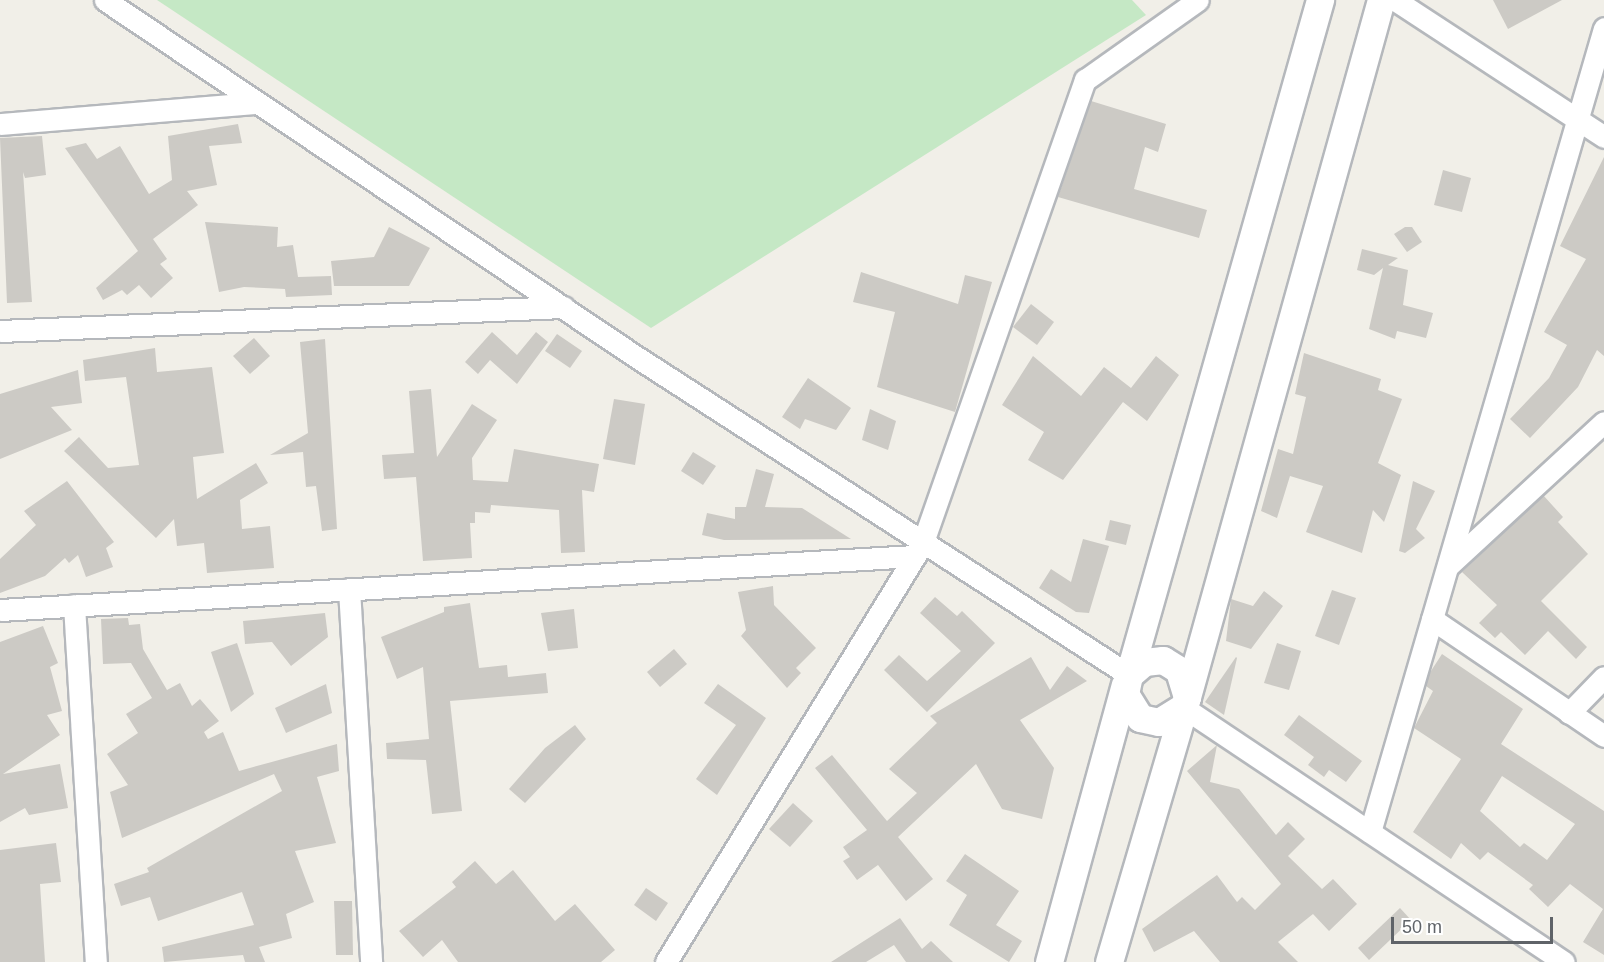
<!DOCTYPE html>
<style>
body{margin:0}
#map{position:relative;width:1604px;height:962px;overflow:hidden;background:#f1efe8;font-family:Helvetica,sans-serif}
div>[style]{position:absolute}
.green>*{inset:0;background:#c5e8c5}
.building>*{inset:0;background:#cccac5}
.roads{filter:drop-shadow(2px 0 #b5b8bc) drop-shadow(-2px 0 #b5b8bc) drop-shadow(0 2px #b5b8bc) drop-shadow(0 -2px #b5b8bc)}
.minor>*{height:21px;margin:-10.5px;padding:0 10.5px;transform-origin:10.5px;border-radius:10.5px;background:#fff}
.tertiary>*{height:27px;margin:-13.5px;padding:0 13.5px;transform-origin:13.5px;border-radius:13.5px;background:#fff}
span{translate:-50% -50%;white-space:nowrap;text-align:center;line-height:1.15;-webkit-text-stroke:6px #fff;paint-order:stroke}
.scale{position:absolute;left:1391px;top:917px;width:162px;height:27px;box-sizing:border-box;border:3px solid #5f6368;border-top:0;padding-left:8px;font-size:18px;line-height:21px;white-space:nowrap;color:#5f6368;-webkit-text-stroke:4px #fff;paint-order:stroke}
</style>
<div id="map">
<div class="green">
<div style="clip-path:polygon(157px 0,1132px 0,1146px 15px,651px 328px)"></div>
</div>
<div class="building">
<div style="clip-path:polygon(1493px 0,1562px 0,1508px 29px)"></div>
<div style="clip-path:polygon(1091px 101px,1166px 124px,1158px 152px,1145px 147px,1134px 189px,1207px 210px,1199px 238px,1058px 197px)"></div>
<div style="clip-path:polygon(238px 124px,242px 143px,209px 146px,217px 185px,187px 191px,198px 205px,153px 239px,167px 259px,160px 264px,173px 278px,151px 298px,139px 285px,127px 295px,122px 290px,103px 300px,96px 288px,138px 251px,65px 148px,86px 143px,97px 159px,120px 146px,149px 194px,172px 180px,168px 136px)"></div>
<div style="clip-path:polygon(42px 136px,46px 175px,25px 178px,23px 172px,32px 302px,7px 303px,0 138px)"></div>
<div style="clip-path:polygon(1604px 157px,1604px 356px,1597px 350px,1578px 387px,1530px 438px,1510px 419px,1549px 378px,1567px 345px,1544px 332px,1586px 259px,1560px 246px)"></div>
<div style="clip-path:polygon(1443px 170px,1471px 178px,1462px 212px,1434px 205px)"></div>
<div style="clip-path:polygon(205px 222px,278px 227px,277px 247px,293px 245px,298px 277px,331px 276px,332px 295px,286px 297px,285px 289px,244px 287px,219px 292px)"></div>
<div style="clip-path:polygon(389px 227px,430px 248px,409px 286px,334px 286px,331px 261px,374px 257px)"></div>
<div style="clip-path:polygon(1405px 227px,1412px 227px,1422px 242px,1407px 252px,1394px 234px)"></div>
<div style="clip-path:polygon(1362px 249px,1398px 258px,1388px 265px,1408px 270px,1403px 305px,1433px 313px,1426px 338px,1397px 331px,1395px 339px,1369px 329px,1383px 268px,1374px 275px,1357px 270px)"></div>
<div style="clip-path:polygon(861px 272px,958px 304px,965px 275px,992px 282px,955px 412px,877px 387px,895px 312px,853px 302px)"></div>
<div style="clip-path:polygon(1031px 304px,1054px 322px,1037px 345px,1013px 327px)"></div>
<div style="clip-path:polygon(492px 332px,517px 355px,536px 332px,548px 342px,517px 384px,490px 360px,478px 374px,465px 362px)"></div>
<div style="clip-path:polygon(557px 334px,582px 351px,570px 368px,545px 351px)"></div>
<div style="clip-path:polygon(254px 338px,270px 356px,250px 374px,233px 356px)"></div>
<div style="clip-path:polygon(325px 339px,337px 529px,322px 531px,316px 486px,306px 487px,303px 452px,270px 455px,308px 433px,300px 342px)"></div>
<div style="clip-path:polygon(155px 348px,157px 372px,212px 367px,224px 453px,193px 457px,197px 499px,256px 463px,268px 483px,240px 500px,242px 529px,270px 526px,274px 568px,207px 573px,204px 543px,177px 546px,174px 519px,156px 538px,64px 451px,79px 437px,108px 468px,139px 465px,126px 377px,85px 381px,83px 360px)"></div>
<div style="clip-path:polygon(1304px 353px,1381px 379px,1378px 390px,1402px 399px,1378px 463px,1401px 475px,1384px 522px,1373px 510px,1362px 553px,1306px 532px,1323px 486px,1290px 476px,1277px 518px,1261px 511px,1278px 449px,1293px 454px,1306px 397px,1295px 394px)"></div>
<div style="clip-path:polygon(1033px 356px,1081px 396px,1104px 367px,1131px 388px,1156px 356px,1179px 375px,1147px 421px,1123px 402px,1063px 480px,1028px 460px,1044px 432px,1002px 405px)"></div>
<div style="clip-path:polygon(78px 370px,82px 403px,51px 407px,72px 430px,0 459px,0 394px)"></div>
<div style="clip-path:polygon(808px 378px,851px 408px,836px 430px,805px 419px,800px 429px,782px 417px)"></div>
<div style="clip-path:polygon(431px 389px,437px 457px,472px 404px,497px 420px,472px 458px,473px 480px,508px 482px,514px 449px,599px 464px,594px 492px,582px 490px,585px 552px,561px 553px,559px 510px,491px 505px,490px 513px,475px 512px,475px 523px,470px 523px,472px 558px,423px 561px,416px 477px,384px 479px,382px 455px,414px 453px,409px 391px)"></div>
<div style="clip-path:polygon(614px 399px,645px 404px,635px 465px,603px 459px)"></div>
<div style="clip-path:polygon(870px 409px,896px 421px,888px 450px,862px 440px)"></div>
<div style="clip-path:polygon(693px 452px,716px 466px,703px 485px,681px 471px)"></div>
<div style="clip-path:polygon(756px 469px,774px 474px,765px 507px,802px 508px,851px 539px,724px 540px,702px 535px,707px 513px,735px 519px,735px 507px,746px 507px)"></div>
<div style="clip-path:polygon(67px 481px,114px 542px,106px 548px,113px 567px,86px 577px,78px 555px,69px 563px,65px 558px,45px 576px,0 593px,0 559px,36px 525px,24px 511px)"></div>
<div style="clip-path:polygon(1413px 481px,1435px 491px,1416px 529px,1425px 538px,1405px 553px,1399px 551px)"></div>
<div style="clip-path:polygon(1543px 495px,1563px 517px,1558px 522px,1588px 554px,1541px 601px,1587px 647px,1576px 659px,1548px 631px,1525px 655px,1501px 632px,1495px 638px,1479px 623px,1497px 605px,1462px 572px)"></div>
<div style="clip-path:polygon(1110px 520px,1131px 525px,1126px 545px,1105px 540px)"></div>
<div style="clip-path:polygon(1083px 539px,1109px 546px,1089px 613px,1076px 612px,1039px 588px,1051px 569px,1071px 582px)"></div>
<div style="clip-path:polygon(773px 586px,774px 605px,816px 648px,796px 668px,801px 673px,787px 688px,741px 636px,746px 630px,738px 592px)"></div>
<div style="clip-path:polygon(1332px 590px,1356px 598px,1339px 645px,1315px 636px)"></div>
<div style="clip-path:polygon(1264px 591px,1283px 606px,1251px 649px,1226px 641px,1231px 599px,1253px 606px)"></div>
<div style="clip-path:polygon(935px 597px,957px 616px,962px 611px,995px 643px,927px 712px,884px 670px,899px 655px,927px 681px,961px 651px,920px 613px)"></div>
<div style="clip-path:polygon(470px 603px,479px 668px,507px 665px,508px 677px,546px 673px,548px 693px,450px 701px,462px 811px,432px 814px,426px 760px,387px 759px,386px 743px,429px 739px,423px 667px,397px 679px,381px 637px,444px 612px,444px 607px)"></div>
<div style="clip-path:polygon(574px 609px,578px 648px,548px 651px,541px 613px)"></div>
<div style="clip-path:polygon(325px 613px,328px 637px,291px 666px,272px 642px,245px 644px,243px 621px)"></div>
<div style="clip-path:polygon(128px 618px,129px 625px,140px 624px,143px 649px,167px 690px,180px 683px,192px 706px,200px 699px,219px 721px,204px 732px,208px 739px,223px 732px,239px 771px,337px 744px,339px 771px,317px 777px,336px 843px,295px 851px,314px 902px,286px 914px,292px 938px,259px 947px,265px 962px,245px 962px,243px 955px,164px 962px,162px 947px,254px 925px,242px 892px,158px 921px,150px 897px,121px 906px,114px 884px,149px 872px,147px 868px,282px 791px,274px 774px,122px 838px,110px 792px,128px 785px,107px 754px,138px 733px,126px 714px,152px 698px,131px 663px,103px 664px,101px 619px)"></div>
<div style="clip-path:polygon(43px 626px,58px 663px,50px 667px,62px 711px,47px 715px,60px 735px,3px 774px,60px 764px,68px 808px,29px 815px,25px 808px,0 822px,0 642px)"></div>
<div style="clip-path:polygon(237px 643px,254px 694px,231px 712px,211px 652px)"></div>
<div style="clip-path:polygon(1277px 643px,1301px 651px,1289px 690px,1264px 683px)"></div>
<div style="clip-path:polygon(674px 649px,687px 664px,660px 687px,647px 672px)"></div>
<div style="clip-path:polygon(evenodd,1442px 654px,1523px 709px,1501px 744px,1604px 811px,1604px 955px,1583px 942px,1603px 909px,1570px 884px,1548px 907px,1529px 889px,1533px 885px,1488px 852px,1480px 860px,1461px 843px,1451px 859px,1413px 832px,1461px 759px,1414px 728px,1433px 691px,1426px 686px,1429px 674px,1442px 654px,1502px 776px,1575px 824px,1547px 860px,1524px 843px,1520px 847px,1480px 811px,1502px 776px)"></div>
<div style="clip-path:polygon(1031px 657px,1050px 690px,1067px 666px,1087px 681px,1020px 720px,1054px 768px,1042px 819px,1002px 809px,976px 764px,898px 837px,933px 879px,906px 901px,878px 865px,857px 880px,843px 861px,850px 857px,843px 847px,867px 830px,815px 768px,832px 755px,887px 821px,917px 793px,889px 769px,937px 723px,930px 716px)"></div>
<div style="clip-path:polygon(1236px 657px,1237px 658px,1224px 715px,1205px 702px)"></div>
<div style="clip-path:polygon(326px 684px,332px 713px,286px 733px,275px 708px)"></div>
<div style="clip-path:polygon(718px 684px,766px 718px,717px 795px,696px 779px,736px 725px,704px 703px)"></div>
<div style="clip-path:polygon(1299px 715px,1362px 761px,1346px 782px,1329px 770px,1324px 777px,1308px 765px,1314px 757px,1284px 735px)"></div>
<div style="clip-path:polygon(575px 725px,586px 739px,525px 803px,509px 789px,545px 748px)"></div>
<div style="clip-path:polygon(1217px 745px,1210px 782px,1239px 789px,1276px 835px,1288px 822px,1305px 839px,1288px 856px,1322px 889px,1333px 879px,1357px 904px,1329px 931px,1313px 914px,1278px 942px,1298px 962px,1220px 962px,1194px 931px,1154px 952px,1142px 929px,1217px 875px,1237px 902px,1242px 897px,1255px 910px,1281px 884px,1187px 771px)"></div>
<div style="clip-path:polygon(793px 803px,813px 821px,790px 847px,769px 829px)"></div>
<div style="clip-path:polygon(56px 843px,61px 882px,40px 884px,45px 962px,0 962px,0 850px)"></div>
<div style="clip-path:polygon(965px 854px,1019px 891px,996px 925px,1022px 941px,1009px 962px,949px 925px,967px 895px,946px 881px)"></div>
<div style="clip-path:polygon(475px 861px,496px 884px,513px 870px,555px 921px,575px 904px,615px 950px,601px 962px,458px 962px,442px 940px,423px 957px,399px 931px,456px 887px,452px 882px)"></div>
<div style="clip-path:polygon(646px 888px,668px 903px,656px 921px,634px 905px)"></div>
<div style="clip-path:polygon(334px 901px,352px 901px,353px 955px,336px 955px)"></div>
<div style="clip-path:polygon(1400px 908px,1411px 920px,1369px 960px,1358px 948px)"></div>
<div style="clip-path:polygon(900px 918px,922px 949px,931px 941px,953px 962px,906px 962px,894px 945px,866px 962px,831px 962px)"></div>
</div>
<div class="roads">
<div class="minor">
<div style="left:105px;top:0;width:638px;rotate:33.89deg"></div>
<div style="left:635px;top:356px;width:588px;rotate:32.85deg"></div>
<div style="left:1395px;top:0;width:250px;rotate:33.2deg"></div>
<div style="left:0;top:124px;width:254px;rotate:-4.7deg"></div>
<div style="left:0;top:331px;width:564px;rotate:-2.44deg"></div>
<div style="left:1448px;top:566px;width:212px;rotate:-42.7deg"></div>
<div style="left:349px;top:589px;width:374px;rotate:86.6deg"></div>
<div style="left:74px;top:605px;width:358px;rotate:86.5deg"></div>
<div style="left:0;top:610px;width:916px;rotate:-3.38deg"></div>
<div style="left:1432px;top:619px;width:208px;rotate:34.2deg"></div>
<div style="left:1183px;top:707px;width:458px;rotate:33.8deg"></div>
<div style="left:1569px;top:713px;width:50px;rotate:-45.8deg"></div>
<div style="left:1370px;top:832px;width:837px;rotate:-73.77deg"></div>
<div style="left:666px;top:962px;width:492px;rotate:-58.5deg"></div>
<div style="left:923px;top:542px;width:490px;rotate:-70.7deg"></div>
<div style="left:1085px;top:80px;width:138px;rotate:-35.3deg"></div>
</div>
<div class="tertiary">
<div style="left:1129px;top:675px;width:702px;rotate:-74.2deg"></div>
<div style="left:1187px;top:697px;width:723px;rotate:-74.45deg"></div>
<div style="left:1049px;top:962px;width:287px;rotate:-74.7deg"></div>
<div style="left:1109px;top:962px;width:276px;rotate:-73.6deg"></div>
<div style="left:1187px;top:697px;width:28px;rotate:-107deg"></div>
<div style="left:1179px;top:670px;width:19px;rotate:-148deg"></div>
<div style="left:1163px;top:660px;width:19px;rotate:174deg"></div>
<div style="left:1144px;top:662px;width:20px;rotate:139deg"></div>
<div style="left:1129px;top:675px;width:19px;rotate:102deg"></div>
<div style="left:1125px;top:694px;width:28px;rotate:58deg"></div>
<div style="left:1140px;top:718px;width:19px;rotate:12deg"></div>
<div style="left:1159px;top:722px;width:28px;rotate:-32deg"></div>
</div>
</div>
<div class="scale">50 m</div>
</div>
